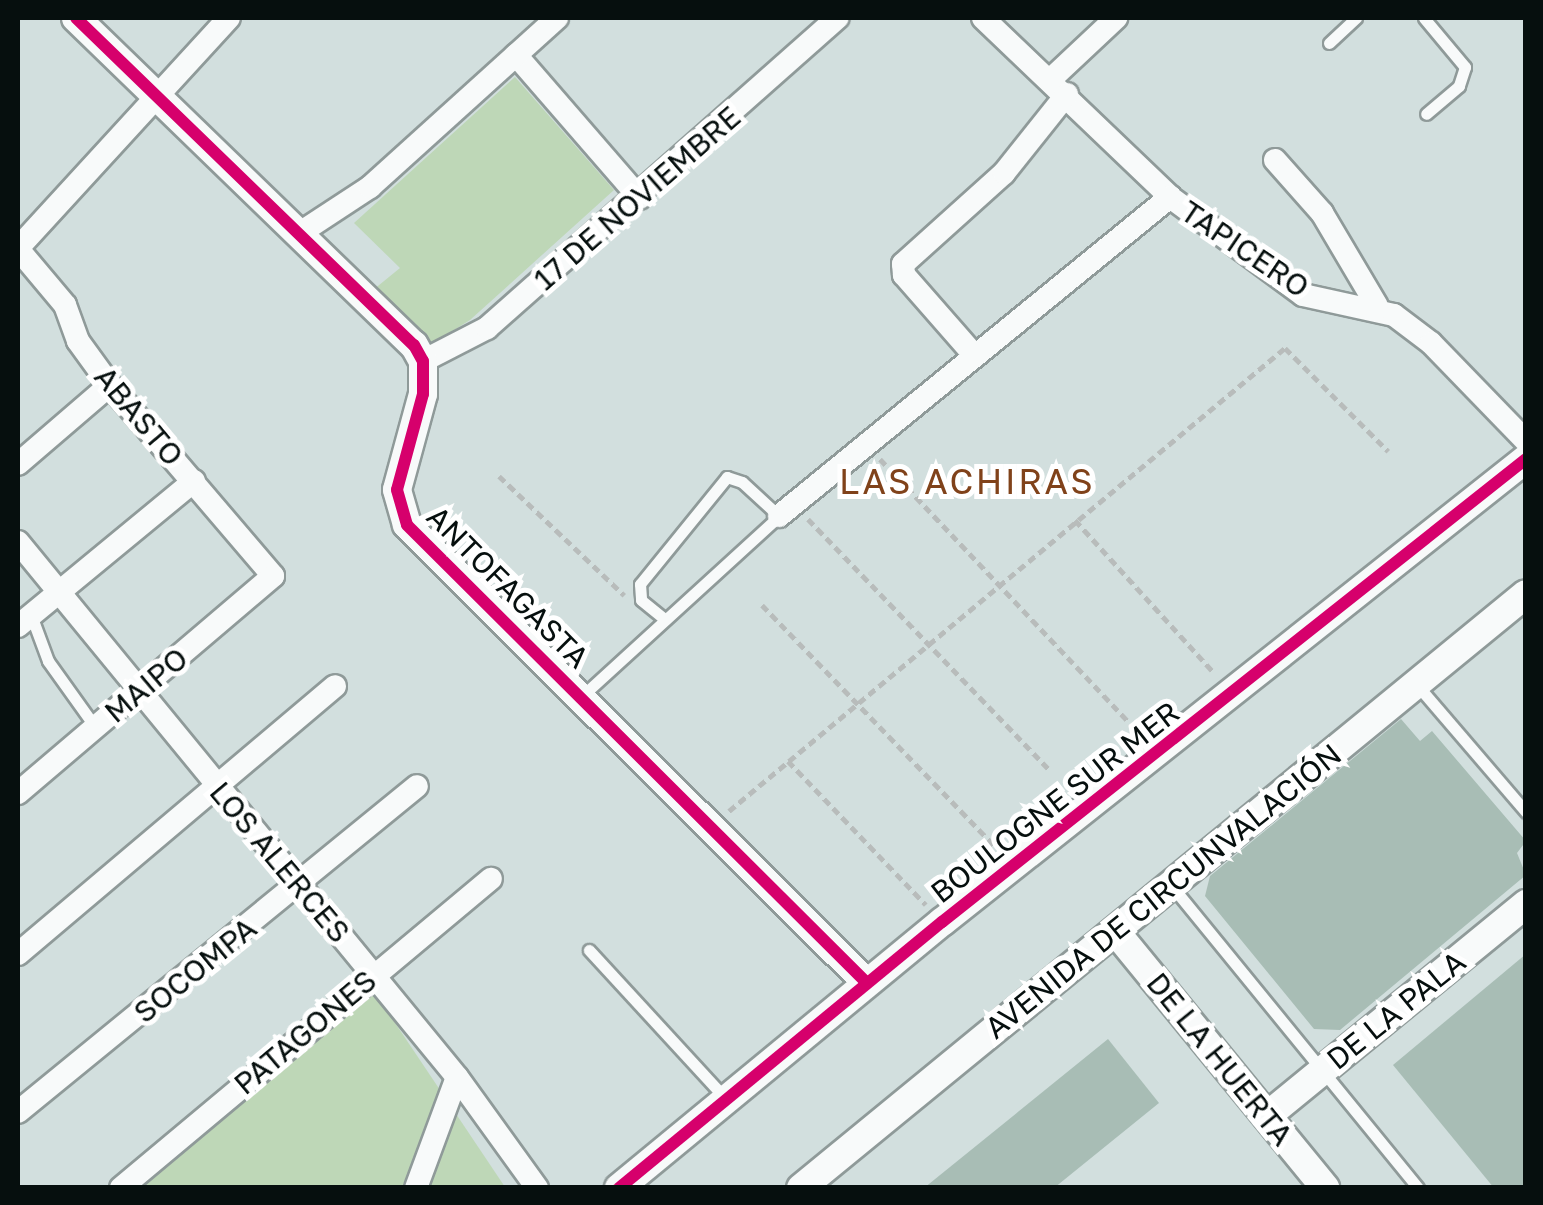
<!DOCTYPE html>
<meta charset="utf-8">
<style>
body{margin:0}
#map{position:relative;width:1543px;height:1205px;overflow:hidden;background:#d2dfde;font-family:"Golos Text",sans-serif}
div>[style]{position:absolute}
.green>*{inset:0;background:#bed7b7}
.building>*{inset:0;background:#a8bdb5}
.path>*{height:5px;margin-top:-2.5px;transform-origin:0;background:repeating-linear-gradient(90deg,#b8bcbb 0 8px,transparent 0 13px)}
.roads{filter:drop-shadow(2px 0 #8f9a99) drop-shadow(-2px 0 #8f9a99) drop-shadow(0 2px #8f9a99) drop-shadow(0 -2px #8f9a99)}
.service>*{height:11px;margin:-5.5px;padding:0 5.5px;transform-origin:5.5px;border-radius:5.5px;background:#f8fafa}
.minor>*{height:22px;margin:-11px;padding:0 11px;transform-origin:11px;border-radius:11px;background:#f8fafa}
.tertiary>*{height:28px;margin:-14px;padding:0 14px;transform-origin:14px;border-radius:14px;background:#f8fafa}
.cycleway>*{height:12px;margin:-6px;padding:0 6px;transform-origin:6px;border-radius:6px;background:#d6006c}
span{translate:-50% -50%;white-space:nowrap;text-align:center;line-height:1.15;-webkit-text-stroke:10px #fff;paint-order:stroke}
.street-label{font-size:30px;color:#060f0e}
.quarter-label{font-size:35px;color:#80421a;letter-spacing:2.5px}
.frame{position:absolute;inset:0;border:20px solid #060f0e;pointer-events:none}
</style>
<div id="map">
<div class="green">
<div style="clip-path:polygon(515px 77px,614px 190px,470px 320px,432px 344px,373px 290px,400px 268px,354px 223px)"></div>
<div style="clip-path:polygon(373px 990px,505px 1187px,133px 1188px)"></div>
</div>
<div class="building">
<div style="clip-path:polygon(1401px 719px,1420px 741px,1432px 731px,1526px 841px,1517px 853px,1526px 875px,1340px 1030px,1314px 1029px,1205px 896px,1210px 876px)"></div>
<div style="clip-path:polygon(1526px 954px,1526px 1188px,1494px 1188px,1393px 1065px)"></div>
<div style="clip-path:polygon(1108px 1039px,1159px 1103px,1054px 1188px,924px 1188px)"></div>
</div>
<div class="path">
<div style="left:880px;top:459px;width:378px;rotate:46.6deg"></div>
<div style="left:499px;top:476px;width:173px;rotate:43.6deg"></div>
<div style="left:808px;top:519px;width:347px;rotate:46.1deg"></div>
<div style="left:1075px;top:520px;width:207px;rotate:47.7deg"></div>
<div style="left:762px;top:605px;width:337px;rotate:46deg"></div>
<div style="left:788px;top:761px;width:199px;rotate:46.2deg"></div>
<div style="left:729px;top:811px;width:724px;rotate:-39.79deg"></div>
<div style="left:1285px;top:348px;width:146px;rotate:45deg"></div>
</div>
<div class="roads">
<div class="service">
<div style="left:1424px;top:18px;width:64px;rotate:50.1deg"></div>
<div style="left:1465px;top:67px;width:20px;rotate:108deg"></div>
<div style="left:1459px;top:86px;width:43px;rotate:139.7deg"></div>
<div style="left:1329px;top:43px;width:37px;rotate:-43deg"></div>
<div style="left:31px;top:615px;width:49px;rotate:69.7deg"></div>
<div style="left:48px;top:661px;width:82px;rotate:54.4deg"></div>
<div style="left:1418px;top:686px;width:166px;rotate:49.4deg"></div>
<div style="left:582px;top:696px;width:267px;rotate:-42.4deg"></div>
<div style="left:779px;top:516px;width:50px;rotate:-137.4deg"></div>
<div style="left:742px;top:482px;width:16px;rotate:-162deg"></div>
<div style="left:727px;top:477px;width:138px;rotate:129.1deg"></div>
<div style="left:640px;top:584px;width:16px;rotate:86deg"></div>
<div style="left:641px;top:600px;width:27px;rotate:39deg"></div>
<div style="left:1171px;top:885px;width:391px;rotate:50.8deg"></div>
<div style="left:589px;top:950px;width:202px;rotate:47.4deg"></div>
</div>
<div class="minor">
<div style="left:983px;top:18px;width:259px;rotate:43.7deg"></div>
<div style="left:1170px;top:197px;width:165px;rotate:36.4deg"></div>
<div style="left:1303px;top:295px;width:93px;rotate:12.4deg"></div>
<div style="left:1394px;top:315px;width:46px;rotate:37.1deg"></div>
<div style="left:1431px;top:343px;width:136px;rotate:45.9deg"></div>
<div style="left:516px;top:55px;width:189px;rotate:49.1deg"></div>
<div style="left:1050px;top:80px;width:91px;rotate:-43.2deg"></div>
<div style="left:1275px;top:160px;width:71px;rotate:48.4deg"></div>
<div style="left:1322px;top:213px;width:108px;rotate:59.4deg"></div>
<div style="left:300px;top:233px;width:84px;rotate:-33.3deg"></div>
<div style="left:370px;top:187px;width:252px;rotate:-42.1deg"></div>
<div style="left:18px;top:248px;width:312px;rotate:-47.5deg"></div>
<div style="left:18px;top:249px;width:73px;rotate:50deg"></div>
<div style="left:65px;top:305px;width:38px;rotate:70deg"></div>
<div style="left:78px;top:341px;width:54px;rotate:54deg"></div>
<div style="left:110px;top:385px;width:251px;rotate:49.5deg"></div>
<div style="left:273px;top:576px;width:335px;rotate:139.6deg"></div>
<div style="left:975px;top:356px;width:108px;rotate:-131.2deg"></div>
<div style="left:904px;top:275px;width:11px;rotate:-95deg"></div>
<div style="left:903px;top:264px;width:136px;rotate:-42deg"></div>
<div style="left:1004px;top:173px;width:101px;rotate:-51.4deg"></div>
<div style="left:423px;top:361px;width:72px;rotate:-27.3deg"></div>
<div style="left:487px;top:328px;width:468px;rotate:-41.5deg"></div>
<div style="left:18px;top:464px;width:121px;rotate:-40.7deg"></div>
<div style="left:779px;top:516px;width:505px;rotate:-39.21deg"></div>
<div style="left:18px;top:542px;width:692px;rotate:50.63deg"></div>
<div style="left:457px;top:1077px;width:137px;rotate:54.2deg"></div>
<div style="left:18px;top:626px;width:228px;rotate:-39.5deg"></div>
<div style="left:18px;top:954px;width:415px;rotate:-40.2deg"></div>
<div style="left:18px;top:1112px;width:515px;rotate:-39.25deg"></div>
<div style="left:121px;top:1188px;width:482px;rotate:-39.9deg"></div>
<div style="left:416px;top:1188px;width:118px;rotate:-69.7deg"></div>
</div>
<div class="tertiary">
<div style="left:76px;top:18px;width:470px;rotate:44.1deg"></div>
<div style="left:414px;top:345px;width:18px;rotate:61deg"></div>
<div style="left:423px;top:361px;width:33px;rotate:90deg"></div>
<div style="left:423px;top:394px;width:99px;rotate:105.2deg"></div>
<div style="left:397px;top:490px;width:36px;rotate:74deg"></div>
<div style="left:407px;top:525px;width:649px;rotate:44.88deg"></div>
<div style="left:1115px;top:931px;width:332px;rotate:50.7deg"></div>
<div style="left:1267px;top:1116px;width:335px;rotate:-39.3deg"></div>
<div style="left:619px;top:1188px;width:418px;rotate:-39.5deg"></div>
<div style="left:942px;top:922px;width:745px;rotate:-38.41deg"></div>
<div style="left:801px;top:1188px;width:937px;rotate:-39.33deg"></div>
</div>
</div>
<div class="cycleway">
<div style="left:76px;top:18px;width:470px;rotate:44.1deg"></div>
<div style="left:414px;top:345px;width:18px;rotate:61deg"></div>
<div style="left:423px;top:361px;width:33px;rotate:90deg"></div>
<div style="left:423px;top:394px;width:99px;rotate:105.2deg"></div>
<div style="left:397px;top:490px;width:36px;rotate:74deg"></div>
<div style="left:407px;top:525px;width:649px;rotate:44.88deg"></div>
<div style="left:619px;top:1188px;width:418px;rotate:-39.5deg"></div>
<div style="left:942px;top:922px;width:745px;rotate:-38.41deg"></div>
</div>
<div class="street-label">
<span style="left:637px;top:198px;rotate:-41deg">17 DE NOVIEMBRE</span>
<span style="left:1245px;top:249px;rotate:34deg">TAPICERO</span>
<span style="left:139px;top:416px;rotate:50deg">ABASTO</span>
<span style="left:508px;top:587px;rotate:45deg">ANTOFAGASTA</span>
<span style="left:146px;top:685px;rotate:-40deg">MAIPO</span>
<span style="left:1055px;top:802px;rotate:-38deg">BOULOGNE SUR MER</span>
<span style="left:280px;top:862px;rotate:50deg">LOS ALERCES</span>
<span style="left:1163px;top:891px;rotate:-39deg">AVENIDA DE CIRCUNVALACIÓN</span>
<span style="left:195px;top:970px;rotate:-39deg">SOCOMPA</span>
<span style="left:1396px;top:1010px;rotate:-39deg">DE LA PALA</span>
<span style="left:305px;top:1032px;rotate:-40deg">PATAGONES</span>
<span style="left:1220px;top:1059px;rotate:51deg">DE LA HUERTA</span>
</div>
<div class="quarter-label">
<span style="left:967px;top:481px">LAS ACHIRAS</span>
</div>
<div class="frame"></div>
</div>
